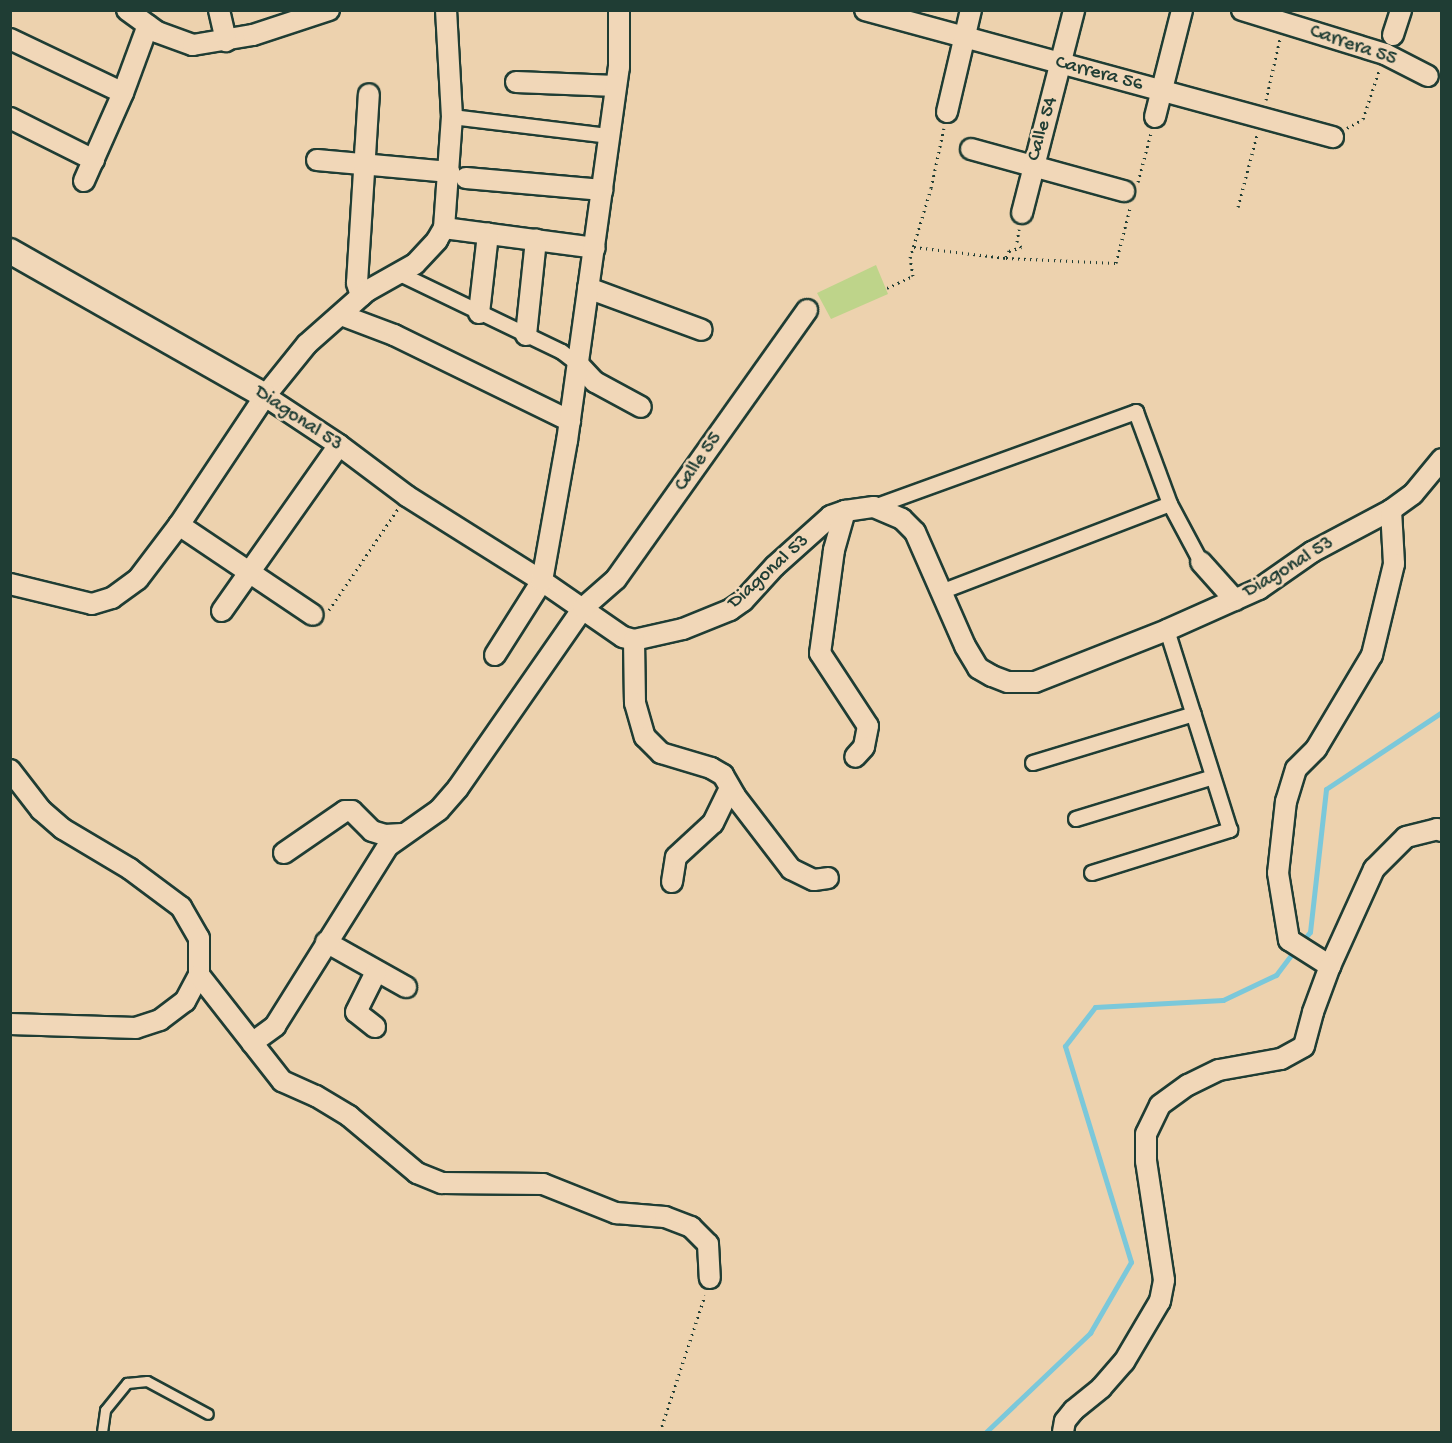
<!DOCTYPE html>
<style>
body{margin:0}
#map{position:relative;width:1452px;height:1443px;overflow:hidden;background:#edd2ae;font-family:"Gochi Hand",sans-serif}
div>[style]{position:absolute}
.green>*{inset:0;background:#bed48a}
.stream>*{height:5px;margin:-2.5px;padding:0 2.5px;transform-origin:2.5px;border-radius:2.5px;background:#7bc8da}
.path>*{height:3px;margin-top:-1.5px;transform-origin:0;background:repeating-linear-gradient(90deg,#1f3d34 0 1.5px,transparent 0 6px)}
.roads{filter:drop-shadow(2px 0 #1f3d34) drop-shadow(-2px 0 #1f3d34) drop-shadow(0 2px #1f3d34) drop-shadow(0 -2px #1f3d34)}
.service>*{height:9px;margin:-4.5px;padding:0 4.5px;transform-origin:4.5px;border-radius:4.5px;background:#f1d7b8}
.pedestrian>*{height:14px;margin:-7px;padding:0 7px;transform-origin:7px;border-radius:7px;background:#f1d7b8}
.minor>*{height:20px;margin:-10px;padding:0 10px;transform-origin:10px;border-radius:10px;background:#f1d7b8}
.tertiary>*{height:24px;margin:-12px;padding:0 12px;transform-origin:12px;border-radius:12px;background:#f1d7b8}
span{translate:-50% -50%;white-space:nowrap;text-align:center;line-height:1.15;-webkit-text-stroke:5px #f1d7b8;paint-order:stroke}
.street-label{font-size:20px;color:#1f3d34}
.frame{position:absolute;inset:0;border:12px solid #1f3d34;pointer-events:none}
</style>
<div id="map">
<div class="green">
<div style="clip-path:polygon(876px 265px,888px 294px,831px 319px,817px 293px)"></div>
</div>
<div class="stream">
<div style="left:1301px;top:943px;width:14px;rotate:-51deg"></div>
<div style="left:1310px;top:932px;width:144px;rotate:-83.6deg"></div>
<div style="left:1326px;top:789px;width:139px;rotate:-33.6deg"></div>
<div style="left:986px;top:1432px;width:144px;rotate:-43.6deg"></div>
<div style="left:1090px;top:1333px;width:82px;rotate:-60deg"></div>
<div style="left:1131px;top:1262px;width:226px;rotate:-107deg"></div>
<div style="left:1065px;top:1046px;width:49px;rotate:-52.4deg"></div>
<div style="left:1095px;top:1007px;width:128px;rotate:-3.1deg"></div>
<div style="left:1223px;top:1000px;width:59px;rotate:-25.3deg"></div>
<div style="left:1276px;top:975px;width:31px;rotate:-53deg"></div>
</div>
<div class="path">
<div style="left:1266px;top:100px;width:63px;rotate:-77.1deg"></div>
<div style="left:1347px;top:128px;width:18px;rotate:-29deg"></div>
<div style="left:1363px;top:119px;width:51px;rotate:-71.6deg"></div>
<div style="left:1138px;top:182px;width:51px;rotate:-75.1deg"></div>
<div style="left:1238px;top:207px;width:74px;rotate:-75.2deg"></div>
<div style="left:914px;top:247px;width:93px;rotate:6.8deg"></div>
<div style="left:1006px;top:258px;width:110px;rotate:2.6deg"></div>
<div style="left:1116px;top:263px;width:57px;rotate:-75.7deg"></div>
<div style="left:1006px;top:257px;width:7px;rotate:-63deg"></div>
<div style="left:1009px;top:251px;width:13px;rotate:-18deg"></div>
<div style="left:1021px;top:247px;width:6px;rotate:-129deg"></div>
<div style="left:1017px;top:242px;width:13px;rotate:-81deg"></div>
<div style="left:887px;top:288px;width:29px;rotate:-25deg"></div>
<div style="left:913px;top:276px;width:18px;rotate:-99deg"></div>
<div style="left:910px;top:258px;width:73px;rotate:-73.3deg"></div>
<div style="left:931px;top:188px;width:61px;rotate:-77.8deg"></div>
<div style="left:329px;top:610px;width:122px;rotate:-55.7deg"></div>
<div style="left:660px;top:1432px;width:144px;rotate:-71.8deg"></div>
</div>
<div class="roads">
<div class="service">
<div style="left:102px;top:1432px;width:22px;rotate:-82deg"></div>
<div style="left:105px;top:1410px;width:35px;rotate:-51deg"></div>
<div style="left:127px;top:1383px;width:20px;rotate:-6deg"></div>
<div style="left:147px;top:1381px;width:69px;rotate:28.4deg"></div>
</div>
<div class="pedestrian">
<div style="left:452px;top:117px;width:157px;rotate:6.9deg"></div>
<div style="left:400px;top:274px;width:180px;rotate:25.7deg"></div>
<div style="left:562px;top:352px;width:20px;rotate:37deg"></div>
<div style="left:874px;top:507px;width:279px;rotate:-19.9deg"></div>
<div style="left:1136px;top:412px;width:98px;rotate:69.7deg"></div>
<div style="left:1170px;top:504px;width:66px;rotate:61.9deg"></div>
<div style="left:941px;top:592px;width:245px;rotate:-21deg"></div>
<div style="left:1033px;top:763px;width:168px;rotate:-16.9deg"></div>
<div style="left:1076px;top:819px;width:143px;rotate:-17deg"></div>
<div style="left:1092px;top:873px;width:145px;rotate:-17.3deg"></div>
<div style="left:1230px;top:830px;width:210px;rotate:-107.5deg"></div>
</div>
<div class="minor">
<div style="left:127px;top:10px;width:37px;rotate:36deg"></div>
<div style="left:157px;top:32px;width:38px;rotate:20deg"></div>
<div style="left:193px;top:45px;width:61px;rotate:-9.5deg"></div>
<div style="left:253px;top:35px;width:80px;rotate:-18.2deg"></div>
<div style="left:219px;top:10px;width:32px;rotate:77deg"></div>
<div style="left:865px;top:10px;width:485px;rotate:15.2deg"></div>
<div style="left:1242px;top:10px;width:150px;rotate:17.1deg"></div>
<div style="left:1385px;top:54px;width:48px;rotate:27.1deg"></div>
<div style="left:1393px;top:35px;width:26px;rotate:-72deg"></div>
<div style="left:10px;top:39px;width:125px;rotate:25.5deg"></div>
<div style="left:516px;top:82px;width:100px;rotate:2.3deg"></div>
<div style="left:947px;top:112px;width:105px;rotate:-76.8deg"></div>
<div style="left:1155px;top:117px;width:110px;rotate:-75.8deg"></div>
<div style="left:10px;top:118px;width:94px;rotate:26.6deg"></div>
<div style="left:971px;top:149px;width:159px;rotate:15.4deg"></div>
<div style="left:317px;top:160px;width:133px;rotate:5.2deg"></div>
<div style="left:466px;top:178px;width:137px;rotate:5deg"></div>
<div style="left:84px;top:181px;width:96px;rotate:-66.1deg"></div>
<div style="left:123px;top:93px;width:72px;rotate:-69.8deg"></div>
<div style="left:1022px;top:213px;width:210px;rotate:-75.6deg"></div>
<div style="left:444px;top:228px;width:152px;rotate:7.5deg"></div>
<div style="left:588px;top:288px;width:121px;rotate:20.2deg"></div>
<div style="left:361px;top:296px;width:14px;rotate:-107deg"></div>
<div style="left:357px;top:283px;width:189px;rotate:-86.4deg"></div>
<div style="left:479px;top:313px;width:80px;rotate:-83.5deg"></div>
<div style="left:341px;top:315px;width:57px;rotate:20.7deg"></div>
<div style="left:394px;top:335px;width:196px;rotate:26deg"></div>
<div style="left:526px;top:335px;width:96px;rotate:-84deg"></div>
<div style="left:578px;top:364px;width:25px;rotate:47deg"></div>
<div style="left:595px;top:382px;width:52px;rotate:28.5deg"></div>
<div style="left:265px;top:396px;width:89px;rotate:33.5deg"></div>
<div style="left:339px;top:445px;width:85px;rotate:36.9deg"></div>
<div style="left:407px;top:496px;width:160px;rotate:32.2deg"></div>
<div style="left:542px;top:581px;width:98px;rotate:34.7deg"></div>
<div style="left:623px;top:637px;width:11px;rotate:15deg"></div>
<div style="left:634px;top:640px;width:50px;rotate:-12.7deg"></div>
<div style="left:683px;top:629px;width:51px;rotate:-22deg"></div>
<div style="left:730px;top:610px;width:16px;rotate:-35deg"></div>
<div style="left:743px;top:601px;width:47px;rotate:-47.6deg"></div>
<div style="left:775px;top:566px;width:75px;rotate:-41.8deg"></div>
<div style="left:831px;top:516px;width:15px;rotate:-20deg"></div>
<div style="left:845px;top:511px;width:29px;rotate:-8deg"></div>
<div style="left:874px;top:507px;width:30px;rotate:23deg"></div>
<div style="left:902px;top:519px;width:18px;rotate:45deg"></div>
<div style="left:915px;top:532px;width:124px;rotate:66.3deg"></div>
<div style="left:965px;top:646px;width:26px;rotate:59deg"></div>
<div style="left:978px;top:668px;width:16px;rotate:30deg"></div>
<div style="left:992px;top:676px;width:17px;rotate:21deg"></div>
<div style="left:1008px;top:682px;width:27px"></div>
<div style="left:1035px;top:682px;width:142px;rotate:-21.5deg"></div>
<div style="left:1167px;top:630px;width:101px;rotate:-24deg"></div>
<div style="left:1259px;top:589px;width:65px;rotate:-34.9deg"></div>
<div style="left:1312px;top:552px;width:89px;rotate:-28deg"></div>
<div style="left:1391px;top:510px;width:27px;rotate:-36deg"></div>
<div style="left:1413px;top:494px;width:45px;rotate:-50.4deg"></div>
<div style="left:1391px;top:510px;width:54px;rotate:86.8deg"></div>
<div style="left:1394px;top:564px;width:94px;rotate:103.6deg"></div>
<div style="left:1372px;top:655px;width:109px;rotate:120.8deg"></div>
<div style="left:1316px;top:749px;width:28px;rotate:135deg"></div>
<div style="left:1296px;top:769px;width:34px;rotate:107deg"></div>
<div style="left:1286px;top:801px;width:72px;rotate:96.3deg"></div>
<div style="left:1278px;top:873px;width:68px;rotate:80.7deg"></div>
<div style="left:1289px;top:940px;width:49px;rotate:32.4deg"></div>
<div style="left:1330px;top:966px;width:107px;rotate:-65.6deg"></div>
<div style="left:1374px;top:869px;width:45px;rotate:-45deg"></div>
<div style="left:1406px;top:837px;width:32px;rotate:-14deg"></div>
<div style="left:1437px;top:829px;width:5px;rotate:22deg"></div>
<div style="left:845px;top:511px;width:41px;rotate:105.8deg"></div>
<div style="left:834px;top:550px;width:104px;rotate:97.7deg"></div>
<div style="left:820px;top:653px;width:87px;rotate:56.7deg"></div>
<div style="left:868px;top:726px;width:21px;rotate:101deg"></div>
<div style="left:864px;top:747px;width:13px;rotate:132deg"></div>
<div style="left:179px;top:525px;width:161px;rotate:33.9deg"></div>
<div style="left:1201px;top:562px;width:51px;rotate:48.2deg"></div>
<div style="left:10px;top:584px;width:84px;rotate:13.7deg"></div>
<div style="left:92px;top:604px;width:21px;rotate:-17deg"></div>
<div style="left:112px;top:598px;width:32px;rotate:-36deg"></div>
<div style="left:138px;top:579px;width:68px;rotate:-52.8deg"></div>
<div style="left:179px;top:525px;width:155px;rotate:-56.3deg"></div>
<div style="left:265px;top:396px;width:67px;rotate:-51.1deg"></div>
<div style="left:307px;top:344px;width:80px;rotate:-41.5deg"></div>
<div style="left:367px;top:291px;width:55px;rotate:-29.4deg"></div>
<div style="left:415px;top:264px;width:33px;rotate:-47deg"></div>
<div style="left:437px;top:240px;width:14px;rotate:-60deg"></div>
<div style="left:444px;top:228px;width:111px;rotate:-85.9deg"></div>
<div style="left:452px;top:117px;width:107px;rotate:-93.2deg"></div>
<div style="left:222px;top:611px;width:203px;rotate:-54.8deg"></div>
<div style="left:634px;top:640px;width:63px;rotate:89.1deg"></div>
<div style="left:635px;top:703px;width:35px;rotate:74deg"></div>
<div style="left:645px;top:737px;width:23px;rotate:45deg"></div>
<div style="left:661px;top:753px;width:52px;rotate:16.7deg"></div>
<div style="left:711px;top:768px;width:14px;rotate:30deg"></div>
<div style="left:723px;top:775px;width:24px;rotate:60deg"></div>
<div style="left:735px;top:796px;width:92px;rotate:52.5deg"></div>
<div style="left:791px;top:869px;width:25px;rotate:26deg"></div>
<div style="left:814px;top:880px;width:14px;rotate:-8deg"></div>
<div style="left:495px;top:655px;width:88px;rotate:-57.6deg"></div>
<div style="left:542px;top:581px;width:142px;rotate:-79.9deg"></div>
<div style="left:567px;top:441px;width:378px;rotate:-82.1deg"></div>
<div style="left:619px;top:67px;width:57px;rotate:-90deg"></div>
<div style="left:10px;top:770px;width:51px;rotate:52.2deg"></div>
<div style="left:41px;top:810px;width:29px;rotate:41deg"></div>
<div style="left:63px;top:829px;width:78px;rotate:30.8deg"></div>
<div style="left:130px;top:869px;width:64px;rotate:36.7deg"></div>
<div style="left:181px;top:907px;width:36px;rotate:60deg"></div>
<div style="left:199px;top:938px;width:37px;rotate:90deg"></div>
<div style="left:199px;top:975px;width:30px;rotate:118deg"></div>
<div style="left:185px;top:1001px;width:31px;rotate:143deg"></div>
<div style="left:160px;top:1020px;width:25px;rotate:162deg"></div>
<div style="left:136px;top:1028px;width:126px;rotate:-178.2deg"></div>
<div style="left:284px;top:853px;width:74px;rotate:-34.5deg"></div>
<div style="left:345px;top:811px;width:7px"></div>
<div style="left:352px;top:811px;width:28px;rotate:45deg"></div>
<div style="left:372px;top:831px;width:14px;rotate:17deg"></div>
<div style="left:385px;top:835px;width:17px;rotate:-3deg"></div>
<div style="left:672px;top:882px;width:25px;rotate:-81deg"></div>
<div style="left:676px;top:857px;width:50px;rotate:-42.6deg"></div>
<div style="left:713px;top:823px;width:39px;rotate:-64deg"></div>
<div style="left:326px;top:942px;width:92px;rotate:29.4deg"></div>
<div style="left:199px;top:975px;width:135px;rotate:51.9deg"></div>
<div style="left:282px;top:1081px;width:37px;rotate:24deg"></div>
<div style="left:316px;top:1096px;width:39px;rotate:31deg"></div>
<div style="left:349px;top:1116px;width:89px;rotate:40deg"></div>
<div style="left:417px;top:1173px;width:27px;rotate:22deg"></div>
<div style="left:442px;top:1183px;width:101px;rotate:0.6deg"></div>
<div style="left:543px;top:1184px;width:79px;rotate:21.7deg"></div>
<div style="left:616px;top:1213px;width:49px;rotate:4.7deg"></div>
<div style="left:665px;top:1217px;width:28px;rotate:21deg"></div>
<div style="left:691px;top:1227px;width:24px;rotate:45deg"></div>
<div style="left:708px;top:1244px;width:34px;rotate:87deg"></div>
<div style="left:375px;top:1027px;width:24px;rotate:-142deg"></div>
<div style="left:356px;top:1012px;width:45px;rotate:-63.4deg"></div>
<div style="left:252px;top:1043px;width:29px;rotate:-36deg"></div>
<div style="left:275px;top:1026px;width:213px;rotate:-57.9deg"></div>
<div style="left:388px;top:846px;width:62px;rotate:-35.2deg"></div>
<div style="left:439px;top:810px;width:29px;rotate:-49deg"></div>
<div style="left:458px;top:788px;width:219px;rotate:-55.2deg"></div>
<div style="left:583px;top:608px;width:44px;rotate:-41.3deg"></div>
<div style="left:616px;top:579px;width:330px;rotate:-54.6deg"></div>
<div style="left:1063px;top:1432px;width:11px;rotate:-80deg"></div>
<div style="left:1065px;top:1421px;width:14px;rotate:-51deg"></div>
<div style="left:1074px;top:1410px;width:35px;rotate:-39deg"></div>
<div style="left:1101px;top:1388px;width:35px;rotate:-49deg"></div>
<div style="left:1124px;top:1362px;width:71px;rotate:-59.5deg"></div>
<div style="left:1160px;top:1301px;width:21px;rotate:-79deg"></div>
<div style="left:1164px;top:1280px;width:120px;rotate:-98.6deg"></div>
<div style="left:1146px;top:1161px;width:27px;rotate:-90deg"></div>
<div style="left:1146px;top:1134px;width:32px;rotate:-64deg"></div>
<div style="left:1160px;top:1105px;width:34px;rotate:-36deg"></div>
<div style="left:1188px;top:1085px;width:34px;rotate:-26deg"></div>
<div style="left:1219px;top:1070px;width:63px;rotate:-10.1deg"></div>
<div style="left:1281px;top:1059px;width:26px;rotate:-29deg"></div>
<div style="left:1304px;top:1046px;width:35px;rotate:-75deg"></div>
<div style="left:1313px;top:1012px;width:49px;rotate:-69.7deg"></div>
</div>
<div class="tertiary">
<div style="left:10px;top:251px;width:293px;rotate:29.6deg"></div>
</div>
</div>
<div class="street-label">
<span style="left:1353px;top:46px;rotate:19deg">Carrera 55</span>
<span style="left:1099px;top:74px;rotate:15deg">Carrera 56</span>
<span style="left:1043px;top:129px;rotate:-74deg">Calle 54</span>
<span style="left:298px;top:419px;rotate:34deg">Diagonal 53</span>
<span style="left:699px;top:462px;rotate:-55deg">Calle 55</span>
<span style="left:1289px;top:568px;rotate:-31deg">Diagonal 53</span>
<span style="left:769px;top:572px;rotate:-42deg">Diagonal 53</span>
</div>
<div class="frame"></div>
</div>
